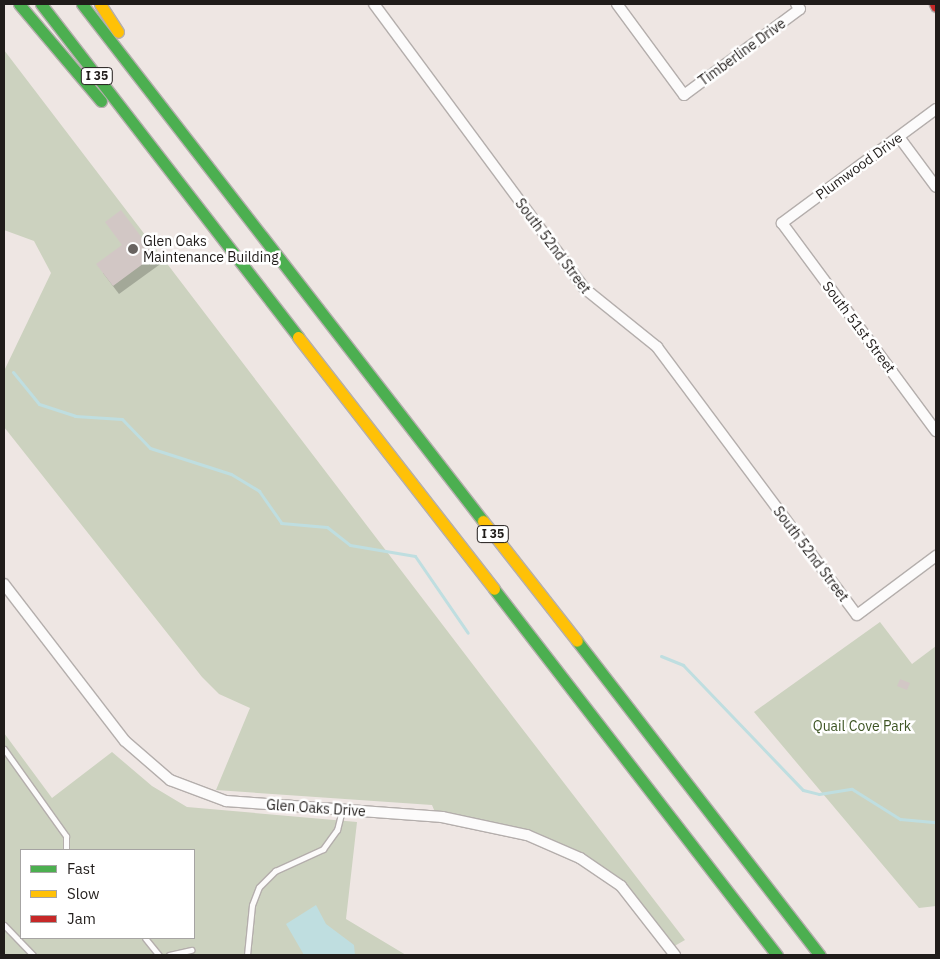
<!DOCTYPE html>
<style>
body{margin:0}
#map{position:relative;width:940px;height:959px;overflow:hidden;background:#eee6e3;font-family:"IBM Plex Sans",sans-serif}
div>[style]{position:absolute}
.green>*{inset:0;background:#ccd2bf}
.water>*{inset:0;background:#bfdee0}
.shadow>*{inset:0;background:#0003}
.stream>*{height:3px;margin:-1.5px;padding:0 1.5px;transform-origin:1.5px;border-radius:1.5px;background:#bfdee0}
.building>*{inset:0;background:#d2c7c5}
.roads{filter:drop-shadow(1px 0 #b4aeac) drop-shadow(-1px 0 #b4aeac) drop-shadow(0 1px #b4aeac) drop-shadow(0 -1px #b4aeac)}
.lane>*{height:5px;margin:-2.5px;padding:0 2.5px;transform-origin:2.5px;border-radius:2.5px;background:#fcfbfb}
.street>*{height:10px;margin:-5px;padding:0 5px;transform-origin:5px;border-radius:5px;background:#fcfbfb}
.fast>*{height:11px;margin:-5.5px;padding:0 5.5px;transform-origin:5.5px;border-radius:5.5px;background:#4caf50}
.slow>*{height:11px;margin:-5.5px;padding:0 5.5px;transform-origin:5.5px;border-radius:5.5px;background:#ffc107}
.jam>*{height:11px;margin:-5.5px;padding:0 5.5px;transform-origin:5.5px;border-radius:5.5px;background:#c62828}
.dots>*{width:14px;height:14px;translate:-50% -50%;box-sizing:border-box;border:2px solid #fff;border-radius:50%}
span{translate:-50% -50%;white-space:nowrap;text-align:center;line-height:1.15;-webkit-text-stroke:5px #fff;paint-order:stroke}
.shield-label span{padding:1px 4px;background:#fff;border:1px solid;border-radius:4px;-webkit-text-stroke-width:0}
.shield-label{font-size:12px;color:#201c1a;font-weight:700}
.street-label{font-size:14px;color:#201c1a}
.poi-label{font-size:14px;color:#201c1a}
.left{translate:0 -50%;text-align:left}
.park-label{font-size:14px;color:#3d5423}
.frame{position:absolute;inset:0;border:5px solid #201c1a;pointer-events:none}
.legend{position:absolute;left:20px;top:849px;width:175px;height:90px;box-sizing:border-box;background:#fff;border:1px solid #a6a4a3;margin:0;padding:6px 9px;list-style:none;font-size:15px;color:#201c1a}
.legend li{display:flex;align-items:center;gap:10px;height:25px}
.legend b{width:25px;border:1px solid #a6a4a3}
</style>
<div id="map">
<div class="green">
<div style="clip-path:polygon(4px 50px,487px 683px,685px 940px,671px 948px,634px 900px,554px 846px,437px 817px,432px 805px,216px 790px,250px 708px,219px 694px,202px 677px,4px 427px,4px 371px,51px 273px,34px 241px,4px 230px)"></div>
<div style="clip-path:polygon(880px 622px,912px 664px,936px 646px,936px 906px,919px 908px,754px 712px)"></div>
<div style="clip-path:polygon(evenodd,4px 733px,52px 798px,112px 752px,152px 786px,187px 807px,357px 822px,346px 919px,406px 955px,4px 955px,4px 733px,21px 850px,194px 850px,194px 938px,21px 938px,21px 850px)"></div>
</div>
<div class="water">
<div style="clip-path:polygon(316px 905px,326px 924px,354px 945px,355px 955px,304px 955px,286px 924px)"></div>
</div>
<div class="shadow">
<div style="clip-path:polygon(123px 246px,154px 256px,159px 265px,119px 294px,103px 273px)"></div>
</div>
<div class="stream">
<div style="left:13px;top:372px;width:41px;rotate:50.9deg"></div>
<div style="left:39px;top:404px;width:38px;rotate:18deg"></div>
<div style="left:75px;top:416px;width:47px;rotate:3.7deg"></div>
<div style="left:122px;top:419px;width:40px;rotate:46deg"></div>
<div style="left:150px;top:448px;width:85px;rotate:17.8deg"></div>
<div style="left:231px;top:474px;width:33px;rotate:31deg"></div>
<div style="left:259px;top:491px;width:39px;rotate:55deg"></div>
<div style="left:281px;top:523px;width:46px;rotate:5deg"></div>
<div style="left:327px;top:527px;width:29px;rotate:38deg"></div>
<div style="left:350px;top:545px;width:66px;rotate:9.6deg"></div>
<div style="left:415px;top:556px;width:93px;rotate:55.5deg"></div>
<div style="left:661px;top:656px;width:24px;rotate:22deg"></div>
<div style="left:683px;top:665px;width:173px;rotate:46.2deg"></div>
<div style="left:803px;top:790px;width:16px;rotate:14deg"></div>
<div style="left:819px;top:794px;width:33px;rotate:-9deg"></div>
<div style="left:852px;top:789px;width:57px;rotate:32deg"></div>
<div style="left:900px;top:819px;width:36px;rotate:5deg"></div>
</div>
<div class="building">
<div style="clip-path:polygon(121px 210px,155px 255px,113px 286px,96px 264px,122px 245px,105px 222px)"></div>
<div style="clip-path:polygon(900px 679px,910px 683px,907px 690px,897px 686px)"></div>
</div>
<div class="roads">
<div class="lane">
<div style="left:4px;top:749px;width:107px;rotate:54.5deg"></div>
<div style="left:66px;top:836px;width:14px;rotate:90deg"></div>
<div style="left:4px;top:925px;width:42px;rotate:46deg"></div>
<div style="left:145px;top:938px;width:22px;rotate:51deg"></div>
<div style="left:169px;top:955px;width:23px;rotate:-13deg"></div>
<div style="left:247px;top:955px;width:50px;rotate:-84.3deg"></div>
<div style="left:252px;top:905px;width:19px;rotate:-69deg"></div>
<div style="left:259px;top:887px;width:23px;rotate:-45deg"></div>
<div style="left:275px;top:871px;width:53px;rotate:-24.6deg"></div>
<div style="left:323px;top:849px;width:24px;rotate:-54deg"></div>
<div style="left:337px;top:830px;width:21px;rotate:-76deg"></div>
</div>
<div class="street">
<div style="left:374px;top:4px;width:353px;rotate:53.5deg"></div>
<div style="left:584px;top:288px;width:94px;rotate:38.9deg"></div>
<div style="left:657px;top:347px;width:334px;rotate:53.3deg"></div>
<div style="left:857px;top:615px;width:99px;rotate:-36.8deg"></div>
<div style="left:617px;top:4px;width:113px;rotate:53.6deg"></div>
<div style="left:684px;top:95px;width:144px;rotate:-36.6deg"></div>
<div style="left:800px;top:9px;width:6px;rotate:-129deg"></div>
<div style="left:936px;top:109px;width:192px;rotate:143.5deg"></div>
<div style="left:782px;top:223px;width:259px;rotate:53.5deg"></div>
<div style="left:899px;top:137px;width:62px;rotate:53.5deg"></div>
<div style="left:4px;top:584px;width:198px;rotate:52.4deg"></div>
<div style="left:125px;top:741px;width:60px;rotate:40.9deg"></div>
<div style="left:170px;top:780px;width:60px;rotate:20.6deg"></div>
<div style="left:226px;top:801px;width:217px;rotate:4.2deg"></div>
<div style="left:442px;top:817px;width:87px;rotate:12deg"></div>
<div style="left:527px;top:835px;width:58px;rotate:23.5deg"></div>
<div style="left:580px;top:858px;width:50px;rotate:34.3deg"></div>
<div style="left:621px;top:886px;width:88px;rotate:52deg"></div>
</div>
<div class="fast">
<div style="left:19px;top:4px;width:127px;rotate:49.8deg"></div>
<div style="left:41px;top:4px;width:421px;rotate:52.3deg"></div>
<div style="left:82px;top:4px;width:654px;rotate:52.2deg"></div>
<div style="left:494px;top:589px;width:463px;rotate:52.3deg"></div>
<div style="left:577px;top:641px;width:397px;rotate:52.3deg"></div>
</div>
<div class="slow">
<div style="left:100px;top:4px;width:33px;rotate:57deg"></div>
<div style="left:298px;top:337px;width:319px;rotate:52.1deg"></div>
<div style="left:483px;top:521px;width:152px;rotate:51.9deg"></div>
</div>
<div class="jam">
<div style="left:935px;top:4px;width:2px;rotate:63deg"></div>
</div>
</div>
<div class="dots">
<div style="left:133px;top:249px;background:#686360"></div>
</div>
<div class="shield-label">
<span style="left:97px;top:76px">I 35</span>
<span style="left:493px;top:534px">I 35</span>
</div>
<div class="street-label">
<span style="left:742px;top:52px;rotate:-36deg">Timberline Drive</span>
<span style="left:859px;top:166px;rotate:-36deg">Plumwood Drive</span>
<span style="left:553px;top:246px;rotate:53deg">South 52nd Street</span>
<span style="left:859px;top:327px;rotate:53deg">South 51st Street</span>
<span style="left:811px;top:554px;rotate:53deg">South 52nd Street</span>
<span style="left:316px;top:808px;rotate:4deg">Glen Oaks Drive</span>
</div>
<div class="poi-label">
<span class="left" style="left:143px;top:249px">Glen Oaks<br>Maintenance Building</span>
</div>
<div class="park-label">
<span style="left:862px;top:726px">Quail Cove Park</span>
</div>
<div class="frame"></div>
<ul class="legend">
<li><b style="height:6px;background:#4caf50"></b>Fast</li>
<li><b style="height:6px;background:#ffc107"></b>Slow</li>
<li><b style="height:6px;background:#c62828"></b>Jam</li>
</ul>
</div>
